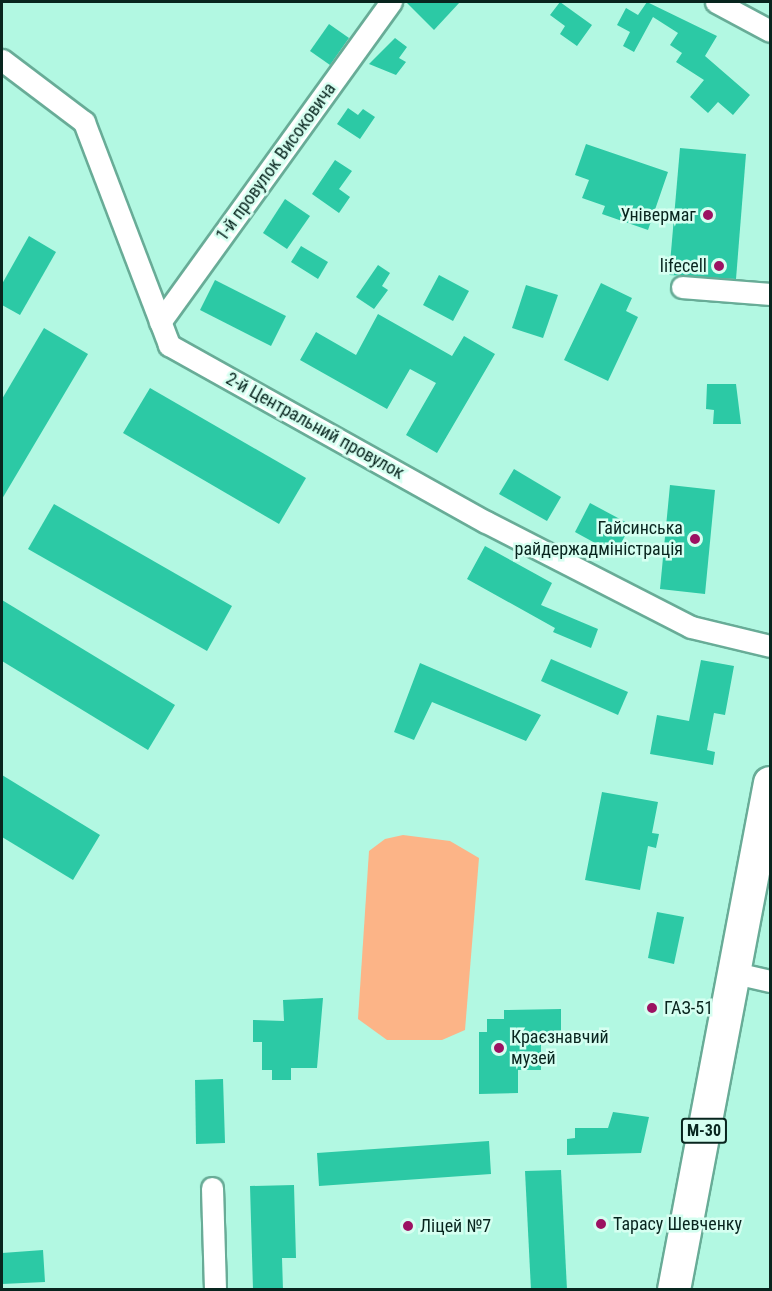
<!DOCTYPE html>
<meta charset="utf-8">
<style>
body{margin:0}
#map{position:relative;width:772px;height:1291px;overflow:hidden;background:#b2f8e2;font-family:"Roboto Condensed",sans-serif}
div>[style]{position:absolute}
.green>*{inset:0;background:#fcb487}
.building>*{inset:0;background:#2cc9a5}
.roads{filter:drop-shadow(2px 0 #68ac97) drop-shadow(-2px 0 #68ac97) drop-shadow(0 2px #68ac97) drop-shadow(0 -2px #68ac97)}
.minor>*{height:21px;margin:-10.5px;padding:0 10.5px;transform-origin:10.5px;border-radius:10.5px;background:#fff}
.highway>*{height:32px;margin:-16px;padding:0 16px;transform-origin:16px;border-radius:16px;background:#fff}
.dots>*{width:16px;height:16px;translate:-50% -50%;box-sizing:border-box;border:3px solid #d6fff1;border-radius:50%}
span{translate:-50% -50%;white-space:nowrap;text-align:center;line-height:1.15;-webkit-text-stroke:5px #d6fff1;paint-order:stroke}
.shield-label span{padding:2px 4px;background:#d6fff1;border:2px solid;border-radius:4px;-webkit-text-stroke-width:0}
.shield-label{font-size:16px;color:#08251e;font-weight:700}
.street-label{font-size:18px;color:#08251e}
.poi-label{font-size:18px;color:#08251e}
.right{translate:-100% -50%;text-align:right}
.left{translate:0 -50%;text-align:left}
.frame{position:absolute;inset:0;border:3px solid #08251e;pointer-events:none}
</style>
<div id="map">
<div class="green">
<div style="clip-path:polygon(403px 835px,450px 841px,479px 858px,465px 1030px,442px 1040px,387px 1040px,358px 1019px,369px 851px,385px 839px)"></div>
</div>
<div class="building">
<div style="clip-path:polygon(406px 2px,460px 2px,434px 30px)"></div>
<div style="clip-path:polygon(560px 2px,592px 25px,577px 46px,560px 34px,565px 26px,550px 15px)"></div>
<div style="clip-path:polygon(647px 2px,717px 36px,705px 56px,750px 95px,733px 115px,718px 102px,708px 113px,690px 97px,704px 80px,676px 62px,682px 53px,670px 45px,678px 33px,653px 17px,634px 52px,623px 46px,630px 32px,617px 25px,626px 8px,638px 15px)"></div>
<div style="clip-path:polygon(329px 24px,349px 38px,330px 65px,310px 51px)"></div>
<div style="clip-path:polygon(395px 38px,407px 47px,399px 58px,406px 62px,396px 75px,369px 64px)"></div>
<div style="clip-path:polygon(348px 108px,358px 115px,363px 109px,375px 117px,360px 139px,337px 124px)"></div>
<div style="clip-path:polygon(586px 144px,668px 172px,648px 230px,602px 214px,605px 206px,582px 198px,589px 180px,575px 175px)"></div>
<div style="clip-path:polygon(680px 148px,746px 154px,736px 279px,669px 275px)"></div>
<div style="clip-path:polygon(335px 160px,352px 171px,339px 189px,350px 197px,339px 213px,312px 194px)"></div>
<div style="clip-path:polygon(285px 199px,310px 216px,287px 249px,263px 233px)"></div>
<div style="clip-path:polygon(29px 236px,56px 252px,20px 315px,2px 305px,2px 284px)"></div>
<div style="clip-path:polygon(301px 246px,328px 262px,318px 279px,291px 262px)"></div>
<div style="clip-path:polygon(378px 265px,390px 273px,382px 286px,388px 290px,374px 309px,356px 297px)"></div>
<div style="clip-path:polygon(439px 275px,469px 291px,453px 321px,423px 305px)"></div>
<div style="clip-path:polygon(215px 280px,286px 316px,271px 346px,200px 310px)"></div>
<div style="clip-path:polygon(601px 283px,632px 298px,626px 311px,638px 317px,608px 381px,564px 360px)"></div>
<div style="clip-path:polygon(526px 285px,558px 295px,543px 338px,512px 328px)"></div>
<div style="clip-path:polygon(378px 314px,452px 356px,464px 336px,495px 354px,437px 453px,406px 435px,436px 383px,410px 369px,387px 409px,300px 360px,316px 332px,356px 355px)"></div>
<div style="clip-path:polygon(44px 328px,88px 354px,2px 499px,2px 399px)"></div>
<div style="clip-path:polygon(707px 384px,736px 384px,741px 424px,713px 424px,714px 410px,706px 409px)"></div>
<div style="clip-path:polygon(150px 388px,306px 478px,279px 524px,123px 433px)"></div>
<div style="clip-path:polygon(514px 469px,561px 497px,547px 521px,499px 494px)"></div>
<div style="clip-path:polygon(670px 485px,715px 490px,705px 594px,660px 589px)"></div>
<div style="clip-path:polygon(590px 503px,631px 525px,615px 554px,575px 532px)"></div>
<div style="clip-path:polygon(54px 504px,232px 606px,207px 651px,28px 549px)"></div>
<div style="clip-path:polygon(485px 546px,552px 583px,541px 605px,598px 629px,591px 648px,553px 632px,555px 628px,467px 579px)"></div>
<div style="clip-path:polygon(2px 600px,175px 705px,148px 750px,2px 661px)"></div>
<div style="clip-path:polygon(551px 659px,628px 692px,618px 715px,541px 681px)"></div>
<div style="clip-path:polygon(701px 660px,734px 666px,725px 715px,714px 713px,707px 750px,715px 752px,713px 765px,650px 754px,657px 715px,689px 721px)"></div>
<div style="clip-path:polygon(420px 663px,541px 715px,526px 741px,432px 702px,414px 740px,394px 732px)"></div>
<div style="clip-path:polygon(2px 775px,100px 835px,73px 880px,2px 837px)"></div>
<div style="clip-path:polygon(602px 792px,658px 802px,652px 833px,659px 834px,656px 848px,648px 846px,640px 890px,585px 880px)"></div>
<div style="clip-path:polygon(657px 912px,684px 917px,674px 964px,648px 958px)"></div>
<div style="clip-path:polygon(323px 998px,317px 1068px,291px 1068px,291px 1080px,272px 1080px,272px 1070px,262px 1070px,262px 1042px,253px 1042px,253px 1020px,284px 1021px,283px 1000px)"></div>
<div style="clip-path:polygon(561px 1009px,561px 1044px,541px 1044px,541px 1070px,518px 1070px,518px 1093px,479px 1094px,479px 1032px,487px 1032px,487px 1019px,504px 1019px,504px 1010px)"></div>
<div style="clip-path:polygon(223px 1079px,225px 1143px,196px 1144px,195px 1080px)"></div>
<div style="clip-path:polygon(613px 1112px,649px 1117px,641px 1153px,567px 1155px,567px 1139px,575px 1138px,575px 1128px,608px 1128px)"></div>
<div style="clip-path:polygon(489px 1141px,491px 1174px,319px 1186px,317px 1153px)"></div>
<div style="clip-path:polygon(561px 1170px,567px 1290px,531px 1290px,525px 1171px)"></div>
<div style="clip-path:polygon(294px 1185px,296px 1258px,282px 1258px,283px 1290px,253px 1290px,250px 1186px)"></div>
<div style="clip-path:polygon(43px 1250px,45px 1282px,2px 1284px,2px 1253px)"></div>
</div>
<div class="roads">
<div class="minor">
<div style="left:716px;top:2px;width:61px;rotate:28.2deg"></div>
<div style="left:2px;top:60px;width:103px;rotate:37.1deg"></div>
<div style="left:84px;top:122px;width:239px;rotate:69.1deg"></div>
<div style="left:169px;top:345px;width:363px;rotate:29.2deg"></div>
<div style="left:486px;top:522px;width:230px;rotate:27.1deg"></div>
<div style="left:691px;top:627px;width:81px;rotate:13.5deg"></div>
<div style="left:682px;top:287px;width:88px;rotate:4.5deg"></div>
<div style="left:160px;top:322px;width:395px;rotate:-54.2deg"></div>
<div style="left:735px;top:973px;width:36px;rotate:13deg"></div>
<div style="left:212px;top:1188px;width:102px;rotate:88.3deg"></div>
</div>
<div class="highway">
<div style="left:674px;top:1290px;width:516px;rotate:-79.28deg"></div>
</div>
</div>
<div class="dots">
<div style="left:708px;top:215px;background:#9c1262"></div>
<div style="left:719px;top:266px;background:#9c1262"></div>
<div style="left:695px;top:539px;background:#9c1262"></div>
<div style="left:652px;top:1008px;background:#9c1262"></div>
<div style="left:499px;top:1048px;background:#9c1262"></div>
<div style="left:601px;top:1224px;background:#9c1262"></div>
<div style="left:408px;top:1226px;background:#9c1262"></div>
</div>
<div class="shield-label">
<span style="left:704px;top:1131px">М-30</span>
</div>
<div class="street-label">
<span style="left:276px;top:162px;rotate:-54deg">1-й провулок Високовича</span>
<span style="left:315px;top:426px;rotate:29deg">2-й Центральний провулок</span>
</div>
<div class="poi-label">
<span class="right" style="left:696px;top:215px">Універмаг</span>
<span class="right" style="left:707px;top:266px">lifecell</span>
<span class="right" style="left:683px;top:539px">Гайсинська<br>райдержадміністрація</span>
<span class="left" style="left:664px;top:1008px">ГАЗ-51</span>
<span class="left" style="left:511px;top:1048px">Краєзнавчий<br>музей</span>
<span class="left" style="left:613px;top:1224px">Тарасу Шевченку</span>
<span class="left" style="left:420px;top:1226px">Ліцей №7</span>
</div>
<div class="frame"></div>
</div>
